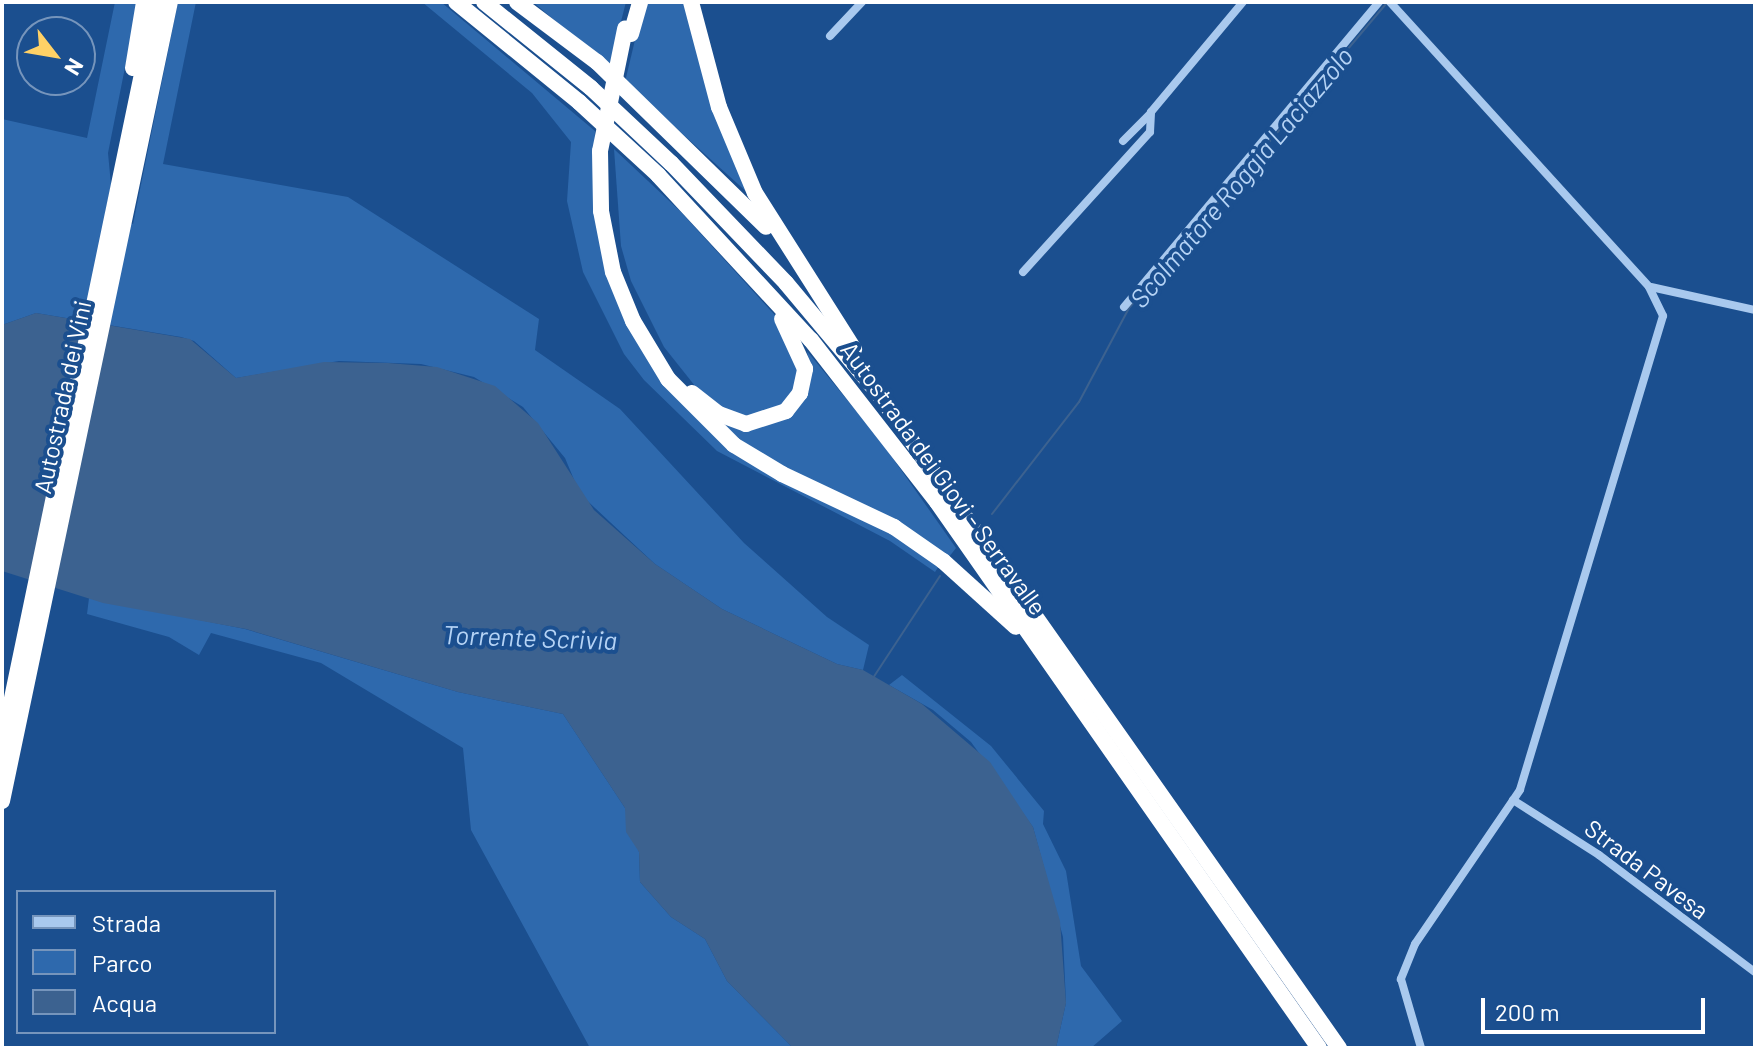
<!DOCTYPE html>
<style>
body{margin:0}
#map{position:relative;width:1757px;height:1050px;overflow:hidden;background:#1b4f8f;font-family:Barlow,sans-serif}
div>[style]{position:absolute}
.green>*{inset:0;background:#2e69ad}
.water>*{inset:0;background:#3c6290}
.stream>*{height:2px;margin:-1px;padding:0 1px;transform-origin:1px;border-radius:1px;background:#3c6290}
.minor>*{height:8px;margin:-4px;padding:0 4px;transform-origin:4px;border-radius:4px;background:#a9c9ee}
.motorway>*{height:16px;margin:-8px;padding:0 8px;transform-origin:8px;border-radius:8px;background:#fff}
.motorway-bridge>*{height:16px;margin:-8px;padding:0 8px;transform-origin:8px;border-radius:8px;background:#fff}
span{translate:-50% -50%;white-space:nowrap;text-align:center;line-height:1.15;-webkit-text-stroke:8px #1b4f8f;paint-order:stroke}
.street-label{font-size:24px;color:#fff}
.water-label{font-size:26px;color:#b5d3f5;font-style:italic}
.frame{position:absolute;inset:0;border:4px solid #fff;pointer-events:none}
.legend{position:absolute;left:16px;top:890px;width:260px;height:144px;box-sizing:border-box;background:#1b4f8f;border:2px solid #7695bc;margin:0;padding:10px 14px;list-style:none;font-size:24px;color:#fff}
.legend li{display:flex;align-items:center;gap:16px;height:40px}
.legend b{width:40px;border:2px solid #7695bc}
.north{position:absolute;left:16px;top:16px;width:80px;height:80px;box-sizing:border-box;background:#1b4f8f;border:2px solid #7695bc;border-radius:50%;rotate:121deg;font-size:22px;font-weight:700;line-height:32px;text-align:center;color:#fff}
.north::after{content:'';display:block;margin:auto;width:28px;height:36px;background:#ffd166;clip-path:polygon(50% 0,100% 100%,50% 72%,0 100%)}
.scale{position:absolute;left:1481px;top:998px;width:224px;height:36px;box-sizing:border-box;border:4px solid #fff;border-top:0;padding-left:10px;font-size:24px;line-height:28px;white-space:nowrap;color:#fff;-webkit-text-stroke:6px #1b4f8f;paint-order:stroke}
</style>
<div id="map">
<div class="green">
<div style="clip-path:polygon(115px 2px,138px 2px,108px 153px,111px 185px,105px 213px,133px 224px,178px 2px,196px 2px,163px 164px,348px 197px,539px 319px,535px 350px,620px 409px,744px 543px,827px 617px,869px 645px,863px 670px,837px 664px,722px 609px,655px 564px,580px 494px,565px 458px,523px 407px,474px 377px,421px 364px,339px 361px,236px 378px,194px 341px,181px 337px,36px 313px,2px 325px,2px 119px,87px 138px)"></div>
<div style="clip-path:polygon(422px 2px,441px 2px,595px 131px,594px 162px,612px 281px,702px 421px,884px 527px,939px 566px,935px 572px,890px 541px,717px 451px,644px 380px,624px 354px,583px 272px,567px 201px,571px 142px,532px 93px)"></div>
<div style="clip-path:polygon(533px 2px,626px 2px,609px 68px,560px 25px)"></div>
<div style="clip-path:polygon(644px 2px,684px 2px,749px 194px,625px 82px)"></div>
<div style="clip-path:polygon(614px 149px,681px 212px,783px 324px,798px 362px,794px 394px,774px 414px,735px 416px,703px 396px,664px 347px,631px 281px,621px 246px)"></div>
<div style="clip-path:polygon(807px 351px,880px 440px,956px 548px,949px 557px,751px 448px,704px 410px,763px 427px,787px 416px,810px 367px)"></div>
<div style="clip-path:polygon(89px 598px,245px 629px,458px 692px,563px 714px,625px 808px,639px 852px,640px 882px,671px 917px,705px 939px,727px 981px,793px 1048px,590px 1048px,471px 830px,463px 748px,321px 663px,211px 633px,199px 655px,169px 637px,87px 614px)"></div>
<div style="clip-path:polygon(902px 675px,991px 746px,1044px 811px,1043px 824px,1066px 871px,1081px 966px,1122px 1021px,1091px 1048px,1056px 1048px,1066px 1003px,1063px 937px,1033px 827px,971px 742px,933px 710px,889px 685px)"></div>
</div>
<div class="water">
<div style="clip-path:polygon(36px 313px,190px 339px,236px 378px,324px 362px,388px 363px,437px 367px,495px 386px,538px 423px,594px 510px,655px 564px,722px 609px,837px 664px,863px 670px,922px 704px,990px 762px,1033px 827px,1060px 921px,1066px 1003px,1056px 1048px,793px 1048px,727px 981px,705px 939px,671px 917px,640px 882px,639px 852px,626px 832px,625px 808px,563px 714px,458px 692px,246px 629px,103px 603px,2px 571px,2px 325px)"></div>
</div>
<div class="stream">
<div style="left:992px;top:514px;width:142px;rotate:-52.2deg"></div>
<div style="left:1079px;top:402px;width:106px;rotate:-62deg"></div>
<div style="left:1129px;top:308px;width:399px;rotate:-49.8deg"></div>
<div style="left:873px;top:678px;width:122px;rotate:-56.7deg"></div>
</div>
<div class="minor">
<div style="left:1390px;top:2px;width:385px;rotate:47.7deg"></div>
<div style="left:1649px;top:287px;width:32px;rotate:64deg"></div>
<div style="left:1663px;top:316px;width:495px;rotate:106.8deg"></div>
<div style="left:1520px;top:790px;width:186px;rotate:124.3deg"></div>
<div style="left:1415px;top:944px;width:38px;rotate:112deg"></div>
<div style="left:1401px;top:979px;width:72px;rotate:73.8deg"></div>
<div style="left:830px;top:36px;width:47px;rotate:-46.7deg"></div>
<div style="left:1123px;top:141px;width:37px;rotate:-45deg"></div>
<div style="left:1023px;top:272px;width:189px;rotate:-47.8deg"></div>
<div style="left:1150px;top:132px;width:20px;rotate:-87deg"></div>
<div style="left:1151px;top:112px;width:143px;rotate:-50.1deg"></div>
<div style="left:1651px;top:287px;width:107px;rotate:12.5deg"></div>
<div style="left:1124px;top:307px;width:398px;rotate:-50.1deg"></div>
<div style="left:1513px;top:800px;width:102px;rotate:32.6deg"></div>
<div style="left:1599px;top:855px;width:195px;rotate:36.9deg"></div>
</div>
<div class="motorway">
<div style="left:456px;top:2px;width:159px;rotate:39.1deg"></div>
<div style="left:579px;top:102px;width:108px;rotate:42.7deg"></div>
<div style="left:658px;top:175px;width:225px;rotate:47.2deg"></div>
<div style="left:811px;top:340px;width:205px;rotate:52.1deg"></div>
<div style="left:937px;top:502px;width:666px;rotate:55.02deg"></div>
<div style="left:484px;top:2px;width:137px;rotate:38.8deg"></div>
<div style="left:591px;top:88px;width:110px;rotate:43.2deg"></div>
<div style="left:671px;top:163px;width:166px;rotate:46.2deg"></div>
<div style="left:786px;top:283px;width:143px;rotate:50.1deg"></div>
<div style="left:878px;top:393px;width:801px;rotate:54.86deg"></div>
<div style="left:517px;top:2px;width:100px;rotate:36.9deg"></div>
<div style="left:597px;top:62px;width:236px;rotate:44.3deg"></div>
<div style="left:691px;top:2px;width:109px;rotate:75.1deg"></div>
<div style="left:719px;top:107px;width:93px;rotate:67.3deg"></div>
<div style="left:755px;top:193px;width:185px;rotate:57.6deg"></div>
<div style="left:631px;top:34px;width:33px;rotate:-74deg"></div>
<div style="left:133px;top:68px;width:67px;rotate:-80.5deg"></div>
<div style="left:600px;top:151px;width:60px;rotate:89deg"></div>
<div style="left:601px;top:211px;width:62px;rotate:78.9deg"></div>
<div style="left:613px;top:272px;width:53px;rotate:67.8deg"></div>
<div style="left:633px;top:321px;width:68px;rotate:58.9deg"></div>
<div style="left:668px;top:379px;width:93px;rotate:45deg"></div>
<div style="left:734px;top:445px;width:56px;rotate:31.1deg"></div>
<div style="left:782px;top:474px;width:124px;rotate:25.3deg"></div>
<div style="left:894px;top:527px;width:60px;rotate:34.8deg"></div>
<div style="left:943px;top:561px;width:98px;rotate:42.1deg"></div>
<div style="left:692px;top:393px;width:34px;rotate:38deg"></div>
<div style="left:719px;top:414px;width:29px;rotate:20deg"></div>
<div style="left:746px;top:424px;width:42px;rotate:-18deg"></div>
<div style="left:786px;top:411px;width:23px;rotate:-52deg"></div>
<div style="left:800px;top:393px;width:25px;rotate:-78deg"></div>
<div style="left:805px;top:369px;width:55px;rotate:-114.7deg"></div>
<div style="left:2px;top:746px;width:760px;rotate:-78.23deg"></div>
<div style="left:2px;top:801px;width:816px;rotate:-78.13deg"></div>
</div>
<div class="motorway-bridge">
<div style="left:600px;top:151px;width:125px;rotate:-78.4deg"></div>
</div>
<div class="street-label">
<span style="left:62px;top:397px;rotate:-78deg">Autostrada dei Vini</span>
<span style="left:944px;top:478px;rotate:54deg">Autostrada dei Giovi - Serravalle</span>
<span style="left:1647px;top:869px;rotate:37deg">Strada Pavesa</span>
</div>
<div class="water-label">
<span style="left:1241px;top:177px;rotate:-50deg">Scolmatore Roggia Laciazzolo</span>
<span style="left:530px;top:637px;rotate:2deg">Torrente Scrivia</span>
</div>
<div class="frame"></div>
<ul class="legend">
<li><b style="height:10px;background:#a9c9ee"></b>Strada</li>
<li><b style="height:22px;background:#2e69ad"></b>Parco</li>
<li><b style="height:22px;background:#3c6290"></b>Acqua</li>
</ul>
<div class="north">N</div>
<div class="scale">200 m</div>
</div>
